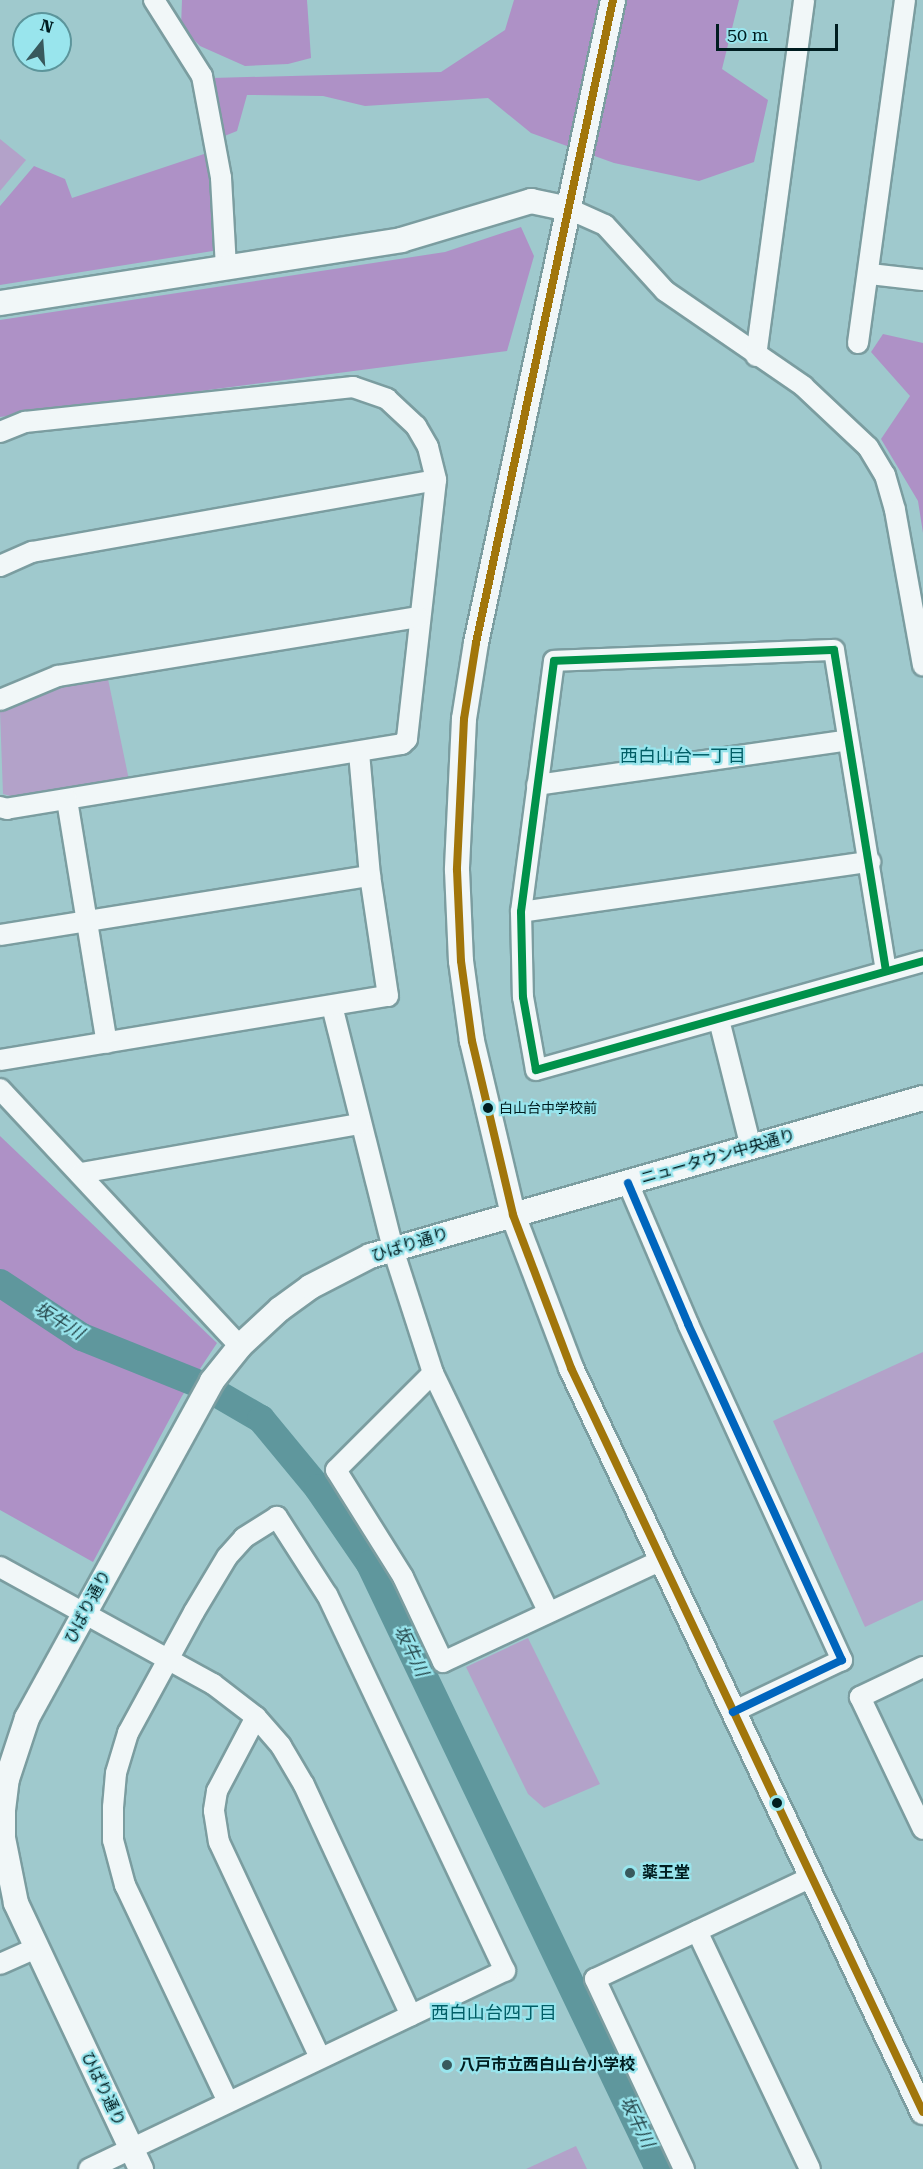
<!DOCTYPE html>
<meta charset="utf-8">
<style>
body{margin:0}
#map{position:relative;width:923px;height:2169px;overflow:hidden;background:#9fc9cd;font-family:"Roboto Serif","Noto Sans JP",serif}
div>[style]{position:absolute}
.green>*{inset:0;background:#b3a2c9}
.forest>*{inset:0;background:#ae91c6}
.river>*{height:28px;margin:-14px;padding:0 14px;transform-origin:14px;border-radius:14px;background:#5f979d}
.roads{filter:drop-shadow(2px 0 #7b9da0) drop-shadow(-2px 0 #7b9da0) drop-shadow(0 2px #7b9da0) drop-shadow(0 -2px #7b9da0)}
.minor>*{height:20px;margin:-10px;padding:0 10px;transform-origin:10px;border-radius:10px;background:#f1f7f8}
.tertiary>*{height:24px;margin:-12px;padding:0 12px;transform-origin:12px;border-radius:12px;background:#f1f7f8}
.bus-1>*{height:8px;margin:-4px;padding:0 4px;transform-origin:4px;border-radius:4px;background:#a1760b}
.bus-2>*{height:8px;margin:-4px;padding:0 4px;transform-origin:4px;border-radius:4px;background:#00914a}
.bus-3>*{height:8px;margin:-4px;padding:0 4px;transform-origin:4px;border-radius:4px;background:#0065bd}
.dots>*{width:16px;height:16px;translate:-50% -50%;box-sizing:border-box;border:3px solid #99e5ed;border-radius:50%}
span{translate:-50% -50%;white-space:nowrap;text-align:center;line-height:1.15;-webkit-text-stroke:4.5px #99e5ed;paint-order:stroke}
.bus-label{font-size:14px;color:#001d20}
.left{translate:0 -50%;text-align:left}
.street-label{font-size:16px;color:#001d20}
.poi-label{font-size:16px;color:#001d20;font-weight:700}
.neighbourhood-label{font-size:18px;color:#005e66}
.water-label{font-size:18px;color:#224246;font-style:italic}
.north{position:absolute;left:12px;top:12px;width:60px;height:60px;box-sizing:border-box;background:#99e5ed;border:2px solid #5c959b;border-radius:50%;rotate:17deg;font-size:16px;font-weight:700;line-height:24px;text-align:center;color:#001d20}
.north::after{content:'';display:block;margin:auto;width:21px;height:27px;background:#38595d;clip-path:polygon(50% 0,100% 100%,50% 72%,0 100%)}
.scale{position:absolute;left:716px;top:24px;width:122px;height:27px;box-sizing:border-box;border:3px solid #001d20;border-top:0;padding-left:8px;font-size:18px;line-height:21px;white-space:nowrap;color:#001d20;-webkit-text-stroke:4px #99e5ed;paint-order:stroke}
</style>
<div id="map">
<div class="green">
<div style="clip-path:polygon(0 139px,26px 160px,0 191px)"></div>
<div style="clip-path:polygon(108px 679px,129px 780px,14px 797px,3px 794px,0 711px,64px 685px)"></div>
<div style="clip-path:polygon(923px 1352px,923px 1600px,865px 1627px,773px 1421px)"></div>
<div style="clip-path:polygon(528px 1638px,600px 1784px,544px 1808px,528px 1794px,466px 1667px)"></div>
<div style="clip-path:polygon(576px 2146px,587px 2169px,526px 2169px)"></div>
</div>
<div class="forest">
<div style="clip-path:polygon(182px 0,307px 0,311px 58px,288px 64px,245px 66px,200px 46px,181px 27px)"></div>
<div style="clip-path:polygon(514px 0,739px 0,722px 69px,768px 100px,754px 162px,699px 181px,614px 163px,531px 133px,488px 98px,365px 106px,323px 96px,247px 95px,237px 131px,222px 137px,212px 78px,441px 72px,505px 30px)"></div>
<div style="clip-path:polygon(207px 153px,219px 250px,0 285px,0 206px,34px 166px,65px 179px,72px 198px)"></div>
<div style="clip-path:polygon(521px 227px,534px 256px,507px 351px,0 417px,0 320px,445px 252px)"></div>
<div style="clip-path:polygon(883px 334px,923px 343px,923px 533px,918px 501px,881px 439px,910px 396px,871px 352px)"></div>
<div style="clip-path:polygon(0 1136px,217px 1343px,182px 1396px,93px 1562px,0 1510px)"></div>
</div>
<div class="river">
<div style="left:0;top:1283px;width:98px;rotate:33.4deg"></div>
<div style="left:82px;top:1337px;width:131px;rotate:21.9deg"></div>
<div style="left:204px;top:1386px;width:66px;rotate:30.1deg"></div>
<div style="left:261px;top:1419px;width:89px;rotate:50.4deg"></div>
<div style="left:318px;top:1488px;width:92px;rotate:55.6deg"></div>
<div style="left:370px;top:1564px;width:670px;rotate:64.47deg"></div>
</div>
<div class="roads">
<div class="minor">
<div style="left:154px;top:0;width:90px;rotate:57.7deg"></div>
<div style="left:202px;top:76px;width:104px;rotate:79.4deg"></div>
<div style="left:221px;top:178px;width:90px;rotate:86.8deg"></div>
<div style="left:569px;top:209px;width:39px;rotate:24deg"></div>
<div style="left:605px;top:225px;width:89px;rotate:47.7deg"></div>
<div style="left:665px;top:291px;width:168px;rotate:34.5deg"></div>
<div style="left:803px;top:386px;width:89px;rotate:43.2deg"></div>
<div style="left:868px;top:447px;width:33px;rotate:59deg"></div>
<div style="left:885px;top:475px;width:36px;rotate:74deg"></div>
<div style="left:895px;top:510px;width:158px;rotate:79.8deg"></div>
<div style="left:870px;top:274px;width:53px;rotate:6.5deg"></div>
<div style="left:858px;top:343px;width:346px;rotate:-82.2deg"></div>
<div style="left:756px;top:356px;width:359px;rotate:-82.3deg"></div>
<div style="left:0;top:432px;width:27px;rotate:-22deg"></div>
<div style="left:25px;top:422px;width:330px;rotate:-6.1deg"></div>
<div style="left:353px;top:387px;width:36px;rotate:19deg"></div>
<div style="left:387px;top:399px;width:40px;rotate:43deg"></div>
<div style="left:416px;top:426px;width:24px;rotate:60deg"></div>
<div style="left:428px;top:447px;width:34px;rotate:76deg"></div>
<div style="left:436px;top:480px;width:261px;rotate:96.4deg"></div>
<div style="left:407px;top:739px;width:7px;rotate:135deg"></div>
<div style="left:402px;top:744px;width:400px;rotate:170.7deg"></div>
<div style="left:7px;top:809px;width:7px;rotate:-164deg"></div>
<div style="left:0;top:566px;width:35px;rotate:-24deg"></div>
<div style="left:32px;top:552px;width:410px;rotate:-10.1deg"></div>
<div style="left:0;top:700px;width:63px;rotate:-22.5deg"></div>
<div style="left:58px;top:676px;width:365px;rotate:-9.3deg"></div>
<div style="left:537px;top:785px;width:314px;rotate:-8.2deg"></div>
<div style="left:67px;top:800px;width:246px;rotate:80.7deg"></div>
<div style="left:521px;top:912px;width:353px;rotate:-8.2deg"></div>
<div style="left:0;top:935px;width:375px;rotate:-9.1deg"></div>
<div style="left:886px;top:971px;width:325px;rotate:-99.2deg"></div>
<div style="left:834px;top:650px;width:280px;rotate:177.8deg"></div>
<div style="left:554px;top:661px;width:253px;rotate:97.5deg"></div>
<div style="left:521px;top:912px;width:85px;rotate:88.7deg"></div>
<div style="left:523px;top:997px;width:74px;rotate:79.9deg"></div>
<div style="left:536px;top:1070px;width:402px;rotate:-15.7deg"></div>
<div style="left:332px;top:1006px;width:251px;rotate:75.9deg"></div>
<div style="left:393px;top:1249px;width:130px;rotate:72.1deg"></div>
<div style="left:433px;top:1373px;width:264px;rotate:64.2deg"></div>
<div style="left:719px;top:1020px;width:131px;rotate:75.9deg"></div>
<div style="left:0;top:1060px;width:393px;rotate:-9.4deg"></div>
<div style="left:388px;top:996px;width:121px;rotate:-98.5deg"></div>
<div style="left:370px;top:876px;width:124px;rotate:-95.1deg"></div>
<div style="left:0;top:1089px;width:352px;rotate:47deg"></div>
<div style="left:81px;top:1173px;width:283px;rotate:-10deg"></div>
<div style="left:628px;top:1183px;width:153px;rotate:66.9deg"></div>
<div style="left:688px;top:1324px;width:370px;rotate:65.4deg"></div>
<div style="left:842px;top:1660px;width:121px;rotate:154.5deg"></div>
<div style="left:433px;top:1373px;width:137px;rotate:135deg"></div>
<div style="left:336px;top:1470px;width:126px;rotate:57.9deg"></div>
<div style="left:403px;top:1577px;width:94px;rotate:64.8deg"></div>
<div style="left:443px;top:1662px;width:242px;rotate:-25deg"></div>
<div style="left:0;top:1567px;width:243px;rotate:28.8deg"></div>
<div style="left:213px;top:1684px;width:54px;rotate:37.5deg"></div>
<div style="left:256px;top:1717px;width:38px;rotate:49deg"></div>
<div style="left:281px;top:1746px;width:45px;rotate:59.5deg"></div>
<div style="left:304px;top:1785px;width:254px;rotate:65.1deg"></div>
<div style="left:923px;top:1667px;width:70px;rotate:154.5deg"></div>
<div style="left:860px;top:1697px;width:146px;rotate:64.5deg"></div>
<div style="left:256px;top:1717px;width:84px;rotate:117.8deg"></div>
<div style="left:217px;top:1791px;width:20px;rotate:99deg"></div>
<div style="left:214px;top:1811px;width:31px;rotate:81deg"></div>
<div style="left:219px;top:1842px;width:238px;rotate:64.9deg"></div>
<div style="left:697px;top:1931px;width:263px;rotate:64.6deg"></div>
<div style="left:0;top:1964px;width:39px;rotate:-24deg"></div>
<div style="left:89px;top:2169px;width:461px;rotate:-25.5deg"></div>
<div style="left:505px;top:1971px;width:416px;rotate:-115.3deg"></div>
<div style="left:327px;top:1595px;width:93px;rotate:-122.7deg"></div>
<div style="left:277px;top:1517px;width:39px;rotate:148deg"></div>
<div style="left:244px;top:1538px;width:25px;rotate:132deg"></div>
<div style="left:227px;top:1557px;width:64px;rotate:121deg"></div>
<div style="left:194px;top:1612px;width:138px;rotate:118.6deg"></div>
<div style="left:128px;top:1733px;width:42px;rotate:106.7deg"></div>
<div style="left:116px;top:1773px;width:34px;rotate:95deg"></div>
<div style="left:113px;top:1807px;width:33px;rotate:90deg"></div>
<div style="left:113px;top:1840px;width:47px;rotate:75.1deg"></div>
<div style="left:125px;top:1885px;width:240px;rotate:64.6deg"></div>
<div style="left:684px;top:2169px;width:210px;rotate:-115.1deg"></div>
<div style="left:595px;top:1979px;width:240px;rotate:-25.2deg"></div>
</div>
<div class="tertiary">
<div style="left:613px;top:0;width:657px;rotate:102.03deg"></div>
<div style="left:476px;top:643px;width:77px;rotate:99deg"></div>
<div style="left:464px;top:719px;width:151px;rotate:92.7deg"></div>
<div style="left:457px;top:870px;width:91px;rotate:87.5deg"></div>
<div style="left:461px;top:961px;width:81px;rotate:82.2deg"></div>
<div style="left:472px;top:1041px;width:179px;rotate:76.7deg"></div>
<div style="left:513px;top:1215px;width:164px;rotate:69.2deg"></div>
<div style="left:571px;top:1368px;width:823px;rotate:64.68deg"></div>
<div style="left:0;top:303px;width:406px;rotate:-8.9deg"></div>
<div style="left:401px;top:240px;width:136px;rotate:-16.7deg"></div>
<div style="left:531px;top:201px;width:39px;rotate:12deg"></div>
<div style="left:141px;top:2169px;width:294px;rotate:-115.2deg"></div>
<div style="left:16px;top:1903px;width:66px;rotate:-101.3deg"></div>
<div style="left:3px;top:1838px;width:28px;rotate:-90deg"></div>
<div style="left:3px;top:1810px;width:31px;rotate:-83deg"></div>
<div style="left:7px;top:1779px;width:64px;rotate:-71.8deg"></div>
<div style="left:27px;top:1718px;width:384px;rotate:-61.2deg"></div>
<div style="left:212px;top:1381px;width:45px;rotate:-51.3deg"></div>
<div style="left:240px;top:1346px;width:54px;rotate:-42.8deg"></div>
<div style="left:280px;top:1309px;width:37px;rotate:-36deg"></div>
<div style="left:310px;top:1287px;width:68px;rotate:-27.3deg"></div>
<div style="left:370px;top:1256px;width:575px;rotate:-15.95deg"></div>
</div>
</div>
<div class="bus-1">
<div style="left:613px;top:0;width:657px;rotate:102.03deg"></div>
<div style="left:476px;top:643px;width:77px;rotate:99deg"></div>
<div style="left:464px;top:719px;width:151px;rotate:92.7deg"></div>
<div style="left:457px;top:870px;width:91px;rotate:87.5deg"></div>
<div style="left:461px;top:961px;width:81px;rotate:82.2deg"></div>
<div style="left:472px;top:1041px;width:179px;rotate:76.7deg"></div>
<div style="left:513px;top:1215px;width:164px;rotate:69.2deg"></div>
<div style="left:571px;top:1368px;width:823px;rotate:64.68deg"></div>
</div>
<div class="bus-2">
<div style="left:886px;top:971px;width:325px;rotate:-99.2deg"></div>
<div style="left:834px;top:650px;width:280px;rotate:177.8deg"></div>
<div style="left:554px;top:661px;width:253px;rotate:97.5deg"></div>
<div style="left:521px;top:912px;width:85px;rotate:88.7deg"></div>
<div style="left:523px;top:997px;width:74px;rotate:79.9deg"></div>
<div style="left:536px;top:1070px;width:402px;rotate:-15.7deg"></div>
</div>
<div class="bus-3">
<div style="left:628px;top:1183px;width:153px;rotate:66.9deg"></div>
<div style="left:688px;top:1324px;width:370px;rotate:65.4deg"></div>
<div style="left:842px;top:1660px;width:121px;rotate:154.5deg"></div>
</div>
<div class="dots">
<div style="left:488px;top:1108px;background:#001d20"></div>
<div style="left:777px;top:1803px;background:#001d20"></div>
<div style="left:630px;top:1873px;background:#38595d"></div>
<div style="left:447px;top:2065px;background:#38595d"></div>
</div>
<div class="bus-label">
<span class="left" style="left:499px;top:1108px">白山台中学校前</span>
</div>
<div class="street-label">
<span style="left:718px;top:1157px;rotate:-16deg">ニュータウン中央通り</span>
<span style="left:410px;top:1245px;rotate:-17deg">ひばり通り</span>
<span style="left:88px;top:1607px;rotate:-62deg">ひばり通り</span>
<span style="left:103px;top:2089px;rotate:65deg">ひばり通り</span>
</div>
<div class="poi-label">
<span class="left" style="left:642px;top:1873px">薬王堂</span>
<span class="left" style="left:459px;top:2065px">八戸市立西白山台小学校</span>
</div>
<div class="neighbourhood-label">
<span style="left:683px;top:756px">西白山台一丁目</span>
<span style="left:494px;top:2013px">西白山台四丁目</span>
</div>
<div class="water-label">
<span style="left:59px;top:1321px;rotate:32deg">坂牛川</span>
<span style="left:411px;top:1651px;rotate:64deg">坂牛川</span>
<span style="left:637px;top:2122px;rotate:64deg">坂牛川</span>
</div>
<div class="north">N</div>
<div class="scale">50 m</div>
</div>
